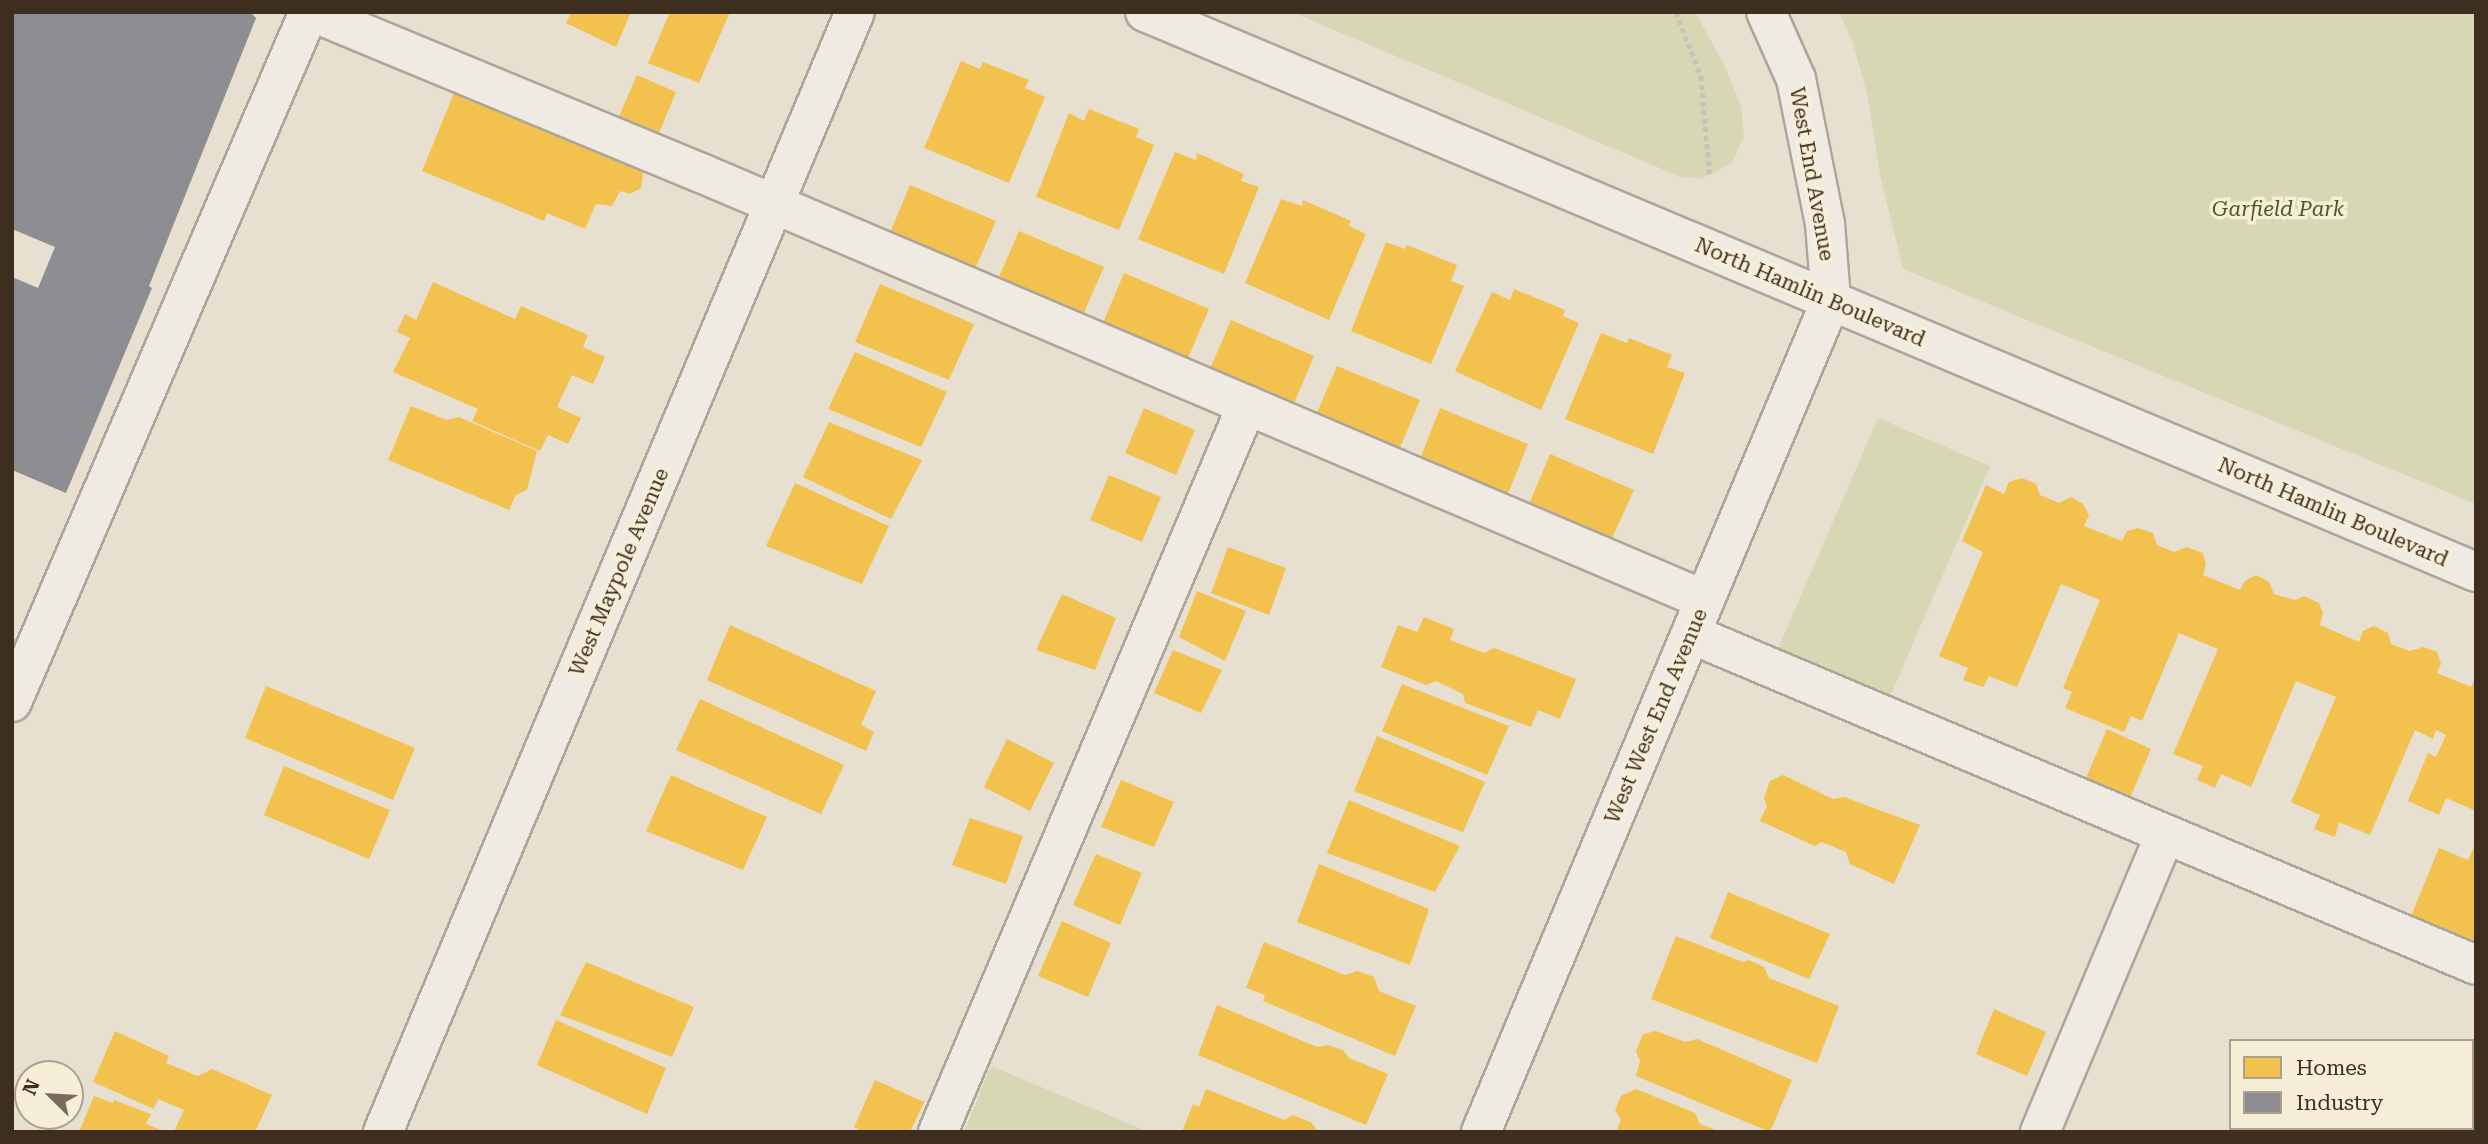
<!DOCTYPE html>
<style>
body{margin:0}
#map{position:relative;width:2488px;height:1144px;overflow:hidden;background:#e7e0d1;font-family:"Roboto Serif",serif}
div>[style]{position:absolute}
.green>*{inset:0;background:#d6d7b3}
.homes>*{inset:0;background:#f2c14e}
.industry>*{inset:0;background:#8d8d92}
.path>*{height:4.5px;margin-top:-2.25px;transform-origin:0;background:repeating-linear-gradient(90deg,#c8c2b9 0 5px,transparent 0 8.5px)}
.roads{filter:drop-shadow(2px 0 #ada599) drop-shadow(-2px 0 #ada599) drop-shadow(0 2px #ada599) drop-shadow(0 -2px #ada599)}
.minor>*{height:38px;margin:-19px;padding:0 19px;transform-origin:19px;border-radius:19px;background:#efebe3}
span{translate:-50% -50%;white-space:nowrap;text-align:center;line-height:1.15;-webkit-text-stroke:7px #f7eed8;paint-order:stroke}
.street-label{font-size:21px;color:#3d2e20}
.park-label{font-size:21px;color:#4d5a26;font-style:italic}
.frame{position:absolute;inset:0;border:14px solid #3d2e20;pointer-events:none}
.legend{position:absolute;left:2229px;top:1039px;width:245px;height:91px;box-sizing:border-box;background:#f7eed8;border:2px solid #ada18e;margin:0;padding:9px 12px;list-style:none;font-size:21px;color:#3d2e20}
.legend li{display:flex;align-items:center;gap:14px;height:35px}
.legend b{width:35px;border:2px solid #ada18e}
.north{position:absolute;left:14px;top:1060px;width:70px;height:70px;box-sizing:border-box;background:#f7eed8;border:2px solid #ada18e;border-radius:50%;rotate:294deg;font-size:19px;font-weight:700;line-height:28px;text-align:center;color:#3d2e20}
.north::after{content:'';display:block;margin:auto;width:24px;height:32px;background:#786c5e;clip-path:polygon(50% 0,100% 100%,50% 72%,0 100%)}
</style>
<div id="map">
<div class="green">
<div style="clip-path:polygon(1292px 12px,1695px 12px,1724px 64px,1741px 106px,1744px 136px,1732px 163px,1701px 179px,1681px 177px)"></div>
<div style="clip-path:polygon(1839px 12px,2476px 12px,2476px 504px,1903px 269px,1880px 175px,1867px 93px,1852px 40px)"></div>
<div style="clip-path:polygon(1878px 418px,1990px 466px,1889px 699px,1777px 651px)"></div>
<div style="clip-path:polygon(991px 1066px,1149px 1132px,964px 1132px)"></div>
</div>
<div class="homes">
<div style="clip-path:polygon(571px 12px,631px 12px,616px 47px,566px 23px)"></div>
<div style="clip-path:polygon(670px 12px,730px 12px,699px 83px,648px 63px)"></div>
<div style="clip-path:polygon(961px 61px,980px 69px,983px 62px,1029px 80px,1025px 88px,1045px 97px,1009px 183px,924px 148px)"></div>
<div style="clip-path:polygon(637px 75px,676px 92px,657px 138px,617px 121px)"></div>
<div style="clip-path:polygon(454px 93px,637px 167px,643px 173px,641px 188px,630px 194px,620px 191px,612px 206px,596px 204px,585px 229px,547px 213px,544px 221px,422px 171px)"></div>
<div style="clip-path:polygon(1089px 109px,1139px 129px,1136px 137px,1154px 145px,1119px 230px,1036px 197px,1069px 113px,1084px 121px)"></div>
<div style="clip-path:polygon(1175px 152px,1196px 160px,1197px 153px,1222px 164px,1244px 174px,1241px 181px,1259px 187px,1224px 274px,1138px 239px)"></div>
<div style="clip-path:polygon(910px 185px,996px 221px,974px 271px,889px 235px)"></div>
<div style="clip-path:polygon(1281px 199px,1302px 206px,1303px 200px,1351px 221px,1349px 226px,1366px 234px,1329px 320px,1245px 283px)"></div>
<div style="clip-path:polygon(1019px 231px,1104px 267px,1083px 315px,998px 279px)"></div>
<div style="clip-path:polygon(1386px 242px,1405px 249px,1407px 245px,1457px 265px,1451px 281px,1464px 286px,1431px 364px,1351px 331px)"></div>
<div style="clip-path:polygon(1124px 273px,1209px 309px,1188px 358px,1103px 323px)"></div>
<div style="clip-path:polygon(433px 282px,515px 319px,521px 306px,588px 335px,583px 347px,605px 357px,593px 384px,572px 375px,557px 407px,581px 418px,568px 444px,548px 435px,540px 451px,472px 421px,478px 409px,393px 372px,410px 338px,397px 332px,405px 314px,416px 320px)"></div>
<div style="clip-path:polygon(880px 284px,974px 324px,949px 380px,855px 342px)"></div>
<div style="clip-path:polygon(1514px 289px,1565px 310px,1563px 316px,1579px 323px,1541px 410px,1455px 371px,1492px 292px,1510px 300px)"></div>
<div style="clip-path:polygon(1231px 320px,1314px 356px,1293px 406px,1209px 371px)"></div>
<div style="clip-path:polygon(1601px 333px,1627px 343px,1629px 338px,1672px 355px,1667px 367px,1685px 373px,1653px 454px,1565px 419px)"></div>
<div style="clip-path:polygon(855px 352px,947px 392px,921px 447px,828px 409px)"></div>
<div style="clip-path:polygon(1337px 366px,1420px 400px,1399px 450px,1316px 415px)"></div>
<div style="clip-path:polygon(411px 406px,447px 420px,459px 417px,537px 451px,527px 490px,516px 495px,509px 510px,388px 460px)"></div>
<div style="clip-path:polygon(1144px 408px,1195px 430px,1176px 475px,1125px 453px)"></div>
<div style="clip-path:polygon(1440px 408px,1528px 444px,1508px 494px,1420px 459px)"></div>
<div style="clip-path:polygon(829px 422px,922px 460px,891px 519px,803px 477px)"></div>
<div style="clip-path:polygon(1550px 454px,1634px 490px,1612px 538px,1530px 502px)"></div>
<div style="clip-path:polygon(1109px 475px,1161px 497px,1142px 542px,1090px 520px)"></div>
<div style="clip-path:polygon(2022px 478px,2036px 484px,2040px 495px,2059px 503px,2071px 497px,2083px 504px,2089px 515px,2084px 526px,2122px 541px,2127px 531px,2138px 528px,2153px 533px,2157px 545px,2174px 552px,2187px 547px,2203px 553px,2206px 564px,2203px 575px,2240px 590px,2245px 581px,2256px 575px,2269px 582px,2274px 594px,2295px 600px,2304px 596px,2319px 603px,2323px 613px,2320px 625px,2359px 642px,2363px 631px,2374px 626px,2388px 633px,2391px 644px,2410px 651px,2423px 647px,2437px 652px,2441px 664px,2437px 673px,2471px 687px,2476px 676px,2476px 811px,2446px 798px,2439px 815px,2408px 801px,2428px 753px,2436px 757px,2446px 735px,2436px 730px,2433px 739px,2415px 730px,2370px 835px,2339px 822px,2335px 837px,2314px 829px,2320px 815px,2291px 802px,2336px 697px,2296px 681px,2251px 787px,2221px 774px,2215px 788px,2197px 780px,2203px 766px,2173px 754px,2218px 649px,2179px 633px,2142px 721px,2131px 716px,2124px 732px,2065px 708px,2072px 692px,2063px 688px,2100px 600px,2061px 584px,2017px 687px,1989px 676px,1983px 687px,1963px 680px,1968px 668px,1939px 656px,1983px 552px,1962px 541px,1986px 485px,2004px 494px,2009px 482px)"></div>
<div style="clip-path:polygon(795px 483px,889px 526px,862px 584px,766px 546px)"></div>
<div style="clip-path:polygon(1228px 547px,1286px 568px,1269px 615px,1211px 593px)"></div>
<div style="clip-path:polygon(1197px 591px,1246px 611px,1225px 661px,1179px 637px)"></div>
<div style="clip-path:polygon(1062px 594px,1116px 618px,1095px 670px,1036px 650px)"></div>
<div style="clip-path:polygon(1424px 617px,1454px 629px,1450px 640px,1484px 653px,1494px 648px,1576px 679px,1560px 719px,1538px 710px,1531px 727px,1465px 703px,1463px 694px,1436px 681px,1426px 685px,1381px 667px,1398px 625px,1417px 632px)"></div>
<div style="clip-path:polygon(730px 625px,876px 691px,861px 725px,874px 732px,866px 751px,707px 680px)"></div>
<div style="clip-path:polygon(1173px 650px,1222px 670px,1201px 713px,1154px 693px)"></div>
<div style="clip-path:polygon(1402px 684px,1509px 726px,1487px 775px,1382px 731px)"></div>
<div style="clip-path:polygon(266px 686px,415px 748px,393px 800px,245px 738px)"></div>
<div style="clip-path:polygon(700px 699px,844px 765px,821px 814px,676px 750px)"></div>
<div style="clip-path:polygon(2107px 729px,2151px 749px,2127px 805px,2083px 785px)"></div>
<div style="clip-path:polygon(1377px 736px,1485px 782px,1463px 832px,1354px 791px)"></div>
<div style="clip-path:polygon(1007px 739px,1054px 763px,1030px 811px,984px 787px)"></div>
<div style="clip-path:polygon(284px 766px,390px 810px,369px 859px,264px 815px)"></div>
<div style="clip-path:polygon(671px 775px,767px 817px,743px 870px,646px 831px)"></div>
<div style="clip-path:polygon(1783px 775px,1833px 799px,1844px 797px,1920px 825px,1894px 884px,1850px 864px,1846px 852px,1822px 842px,1815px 846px,1760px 821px,1767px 806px,1764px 798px,1770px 781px)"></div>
<div style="clip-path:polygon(1121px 780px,1174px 802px,1154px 847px,1101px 827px)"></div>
<div style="clip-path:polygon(1349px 800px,1460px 846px,1435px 892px,1327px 853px)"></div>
<div style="clip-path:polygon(970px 818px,1023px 836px,1006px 884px,952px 865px)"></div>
<div style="clip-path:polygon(2476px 843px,2476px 949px,2409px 921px,2439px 848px,2468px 860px)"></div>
<div style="clip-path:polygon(1096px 854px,1142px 873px,1120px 925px,1073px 905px)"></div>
<div style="clip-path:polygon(1319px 864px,1429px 909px,1410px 965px,1297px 922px)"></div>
<div style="clip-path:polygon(1728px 892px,1830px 934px,1809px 979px,1710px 938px)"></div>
<div style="clip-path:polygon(1062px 921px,1111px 943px,1088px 997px,1038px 976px)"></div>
<div style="clip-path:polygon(1676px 936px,1743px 962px,1749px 960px,1764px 967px,1769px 978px,1839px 1006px,1817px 1063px,1651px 999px)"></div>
<div style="clip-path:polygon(1264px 942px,1345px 975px,1357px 971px,1374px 977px,1379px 991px,1416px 1006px,1395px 1056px,1263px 1001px,1265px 995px,1246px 988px)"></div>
<div style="clip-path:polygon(586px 962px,694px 1007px,672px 1057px,560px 1015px)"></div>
<div style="clip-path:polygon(1217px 1005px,1317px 1047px,1328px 1045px,1343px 1050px,1349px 1058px,1388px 1074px,1366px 1125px,1198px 1055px)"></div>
<div style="clip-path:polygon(1994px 1009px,2046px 1032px,2027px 1076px,1976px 1054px)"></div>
<div style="clip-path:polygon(556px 1020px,666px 1068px,647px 1114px,537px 1065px)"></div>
<div style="clip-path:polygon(115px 1031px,169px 1056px,166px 1063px,198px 1076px,212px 1069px,272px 1095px,255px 1132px,174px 1132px,184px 1110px,158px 1099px,154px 1109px,93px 1082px)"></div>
<div style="clip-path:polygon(1656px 1031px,1685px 1042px,1697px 1039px,1792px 1080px,1770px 1132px,1636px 1076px,1640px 1061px,1636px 1051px,1643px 1034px)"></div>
<div style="clip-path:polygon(875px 1080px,924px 1102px,910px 1132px,863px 1132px,854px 1127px)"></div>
<div style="clip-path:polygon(1206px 1089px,1284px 1120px,1293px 1115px,1312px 1123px,1318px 1132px,1182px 1132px,1193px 1104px,1199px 1107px)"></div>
<div style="clip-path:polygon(1636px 1089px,1695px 1113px,1700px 1124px,1721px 1132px,1616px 1132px,1621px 1120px,1615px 1110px,1621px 1096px)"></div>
<div style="clip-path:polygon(94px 1096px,113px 1103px,114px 1100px,151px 1114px,146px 1124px,166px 1132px,79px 1132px)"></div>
</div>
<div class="industry">
<div style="clip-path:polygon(12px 12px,250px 12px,256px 18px,149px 286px,152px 288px,66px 493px,12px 470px,12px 277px,38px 288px,55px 247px,12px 229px)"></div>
</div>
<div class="path">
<div style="left:1676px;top:12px;width:69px;rotate:68.7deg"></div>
<div style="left:1701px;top:76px;width:100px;rotate:84.9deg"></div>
</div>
<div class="roads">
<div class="minor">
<div style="left:312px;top:12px;width:421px;rotate:22.5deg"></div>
<div style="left:701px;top:173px;width:1091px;rotate:23.04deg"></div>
<div style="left:1145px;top:12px;width:1444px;rotate:22.82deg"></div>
<div style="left:1691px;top:634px;width:852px;rotate:22.86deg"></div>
<div style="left:12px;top:702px;width:751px;rotate:-66.71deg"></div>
<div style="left:383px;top:1132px;width:1215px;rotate:-67.15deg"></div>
<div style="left:938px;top:1132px;width:790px;rotate:-66.97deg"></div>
<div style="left:1481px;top:1132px;width:903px;rotate:-67.18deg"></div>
<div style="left:1831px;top:300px;width:76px;rotate:-94.5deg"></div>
<div style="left:1825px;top:224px;width:148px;rotate:-101.3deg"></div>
<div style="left:1796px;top:79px;width:73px;rotate:-114.1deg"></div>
<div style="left:2040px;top:1132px;width:323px;rotate:-67.2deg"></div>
</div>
</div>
<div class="street-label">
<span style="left:1812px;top:174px;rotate:80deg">West End Avenue</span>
<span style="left:1810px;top:292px;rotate:23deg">North Hamlin Boulevard</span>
<span style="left:2333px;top:512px;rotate:23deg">North Hamlin Boulevard</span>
<span style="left:619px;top:572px;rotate:-67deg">West Maypole Avenue</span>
<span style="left:1656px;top:716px;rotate:-67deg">West West End Avenue</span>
</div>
<div class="park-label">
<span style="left:2278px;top:209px">Garfield Park</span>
</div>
<div class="frame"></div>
<ul class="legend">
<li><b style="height:19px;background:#f2c14e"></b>Homes</li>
<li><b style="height:19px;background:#8d8d92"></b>Industry</li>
</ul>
<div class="north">N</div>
</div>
